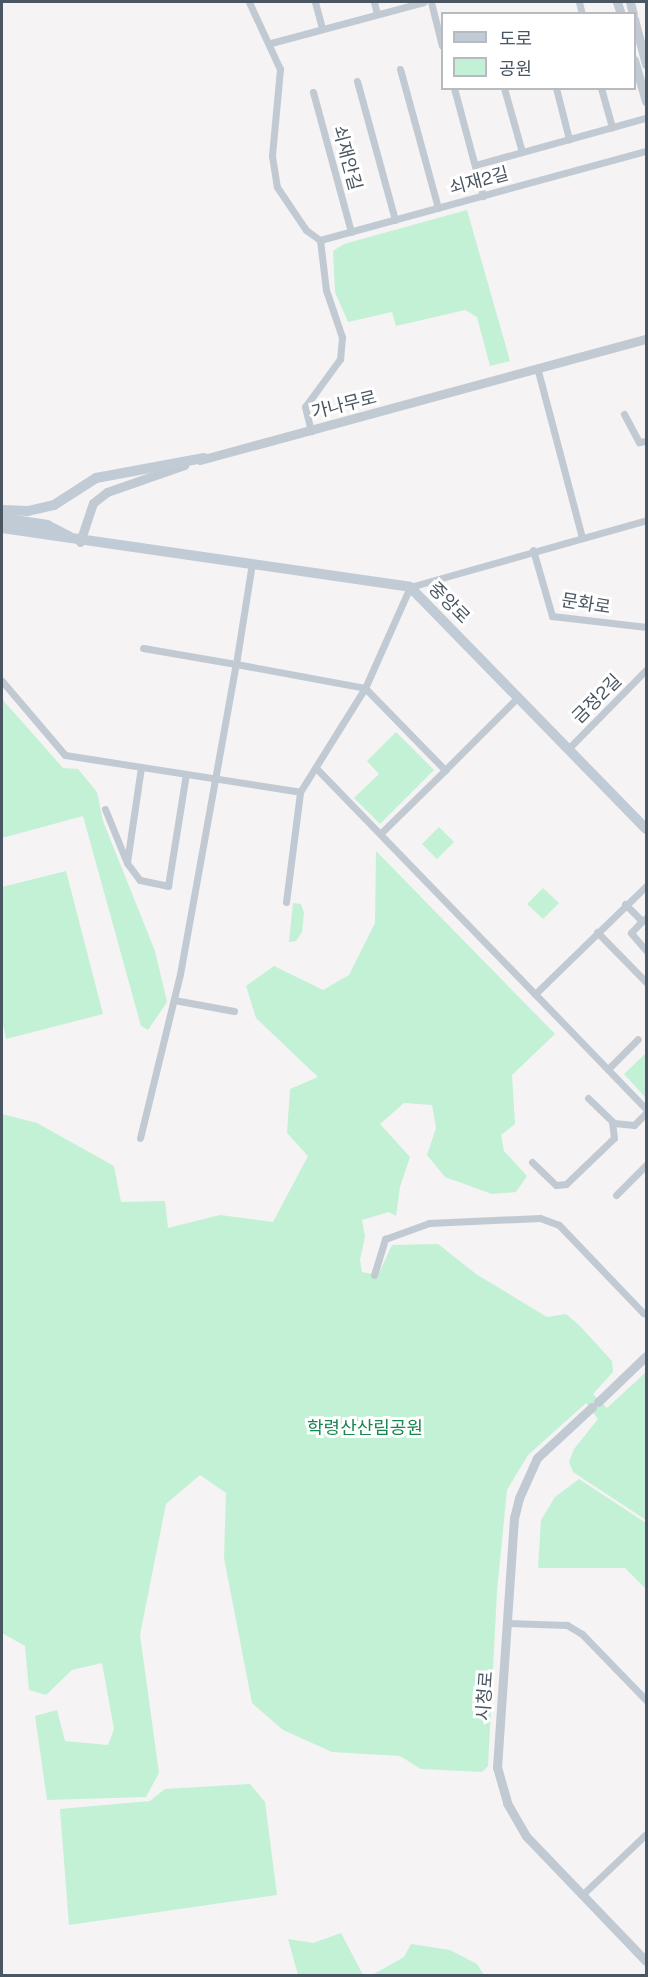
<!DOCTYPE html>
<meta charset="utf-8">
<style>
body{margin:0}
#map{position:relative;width:648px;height:1977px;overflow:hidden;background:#f5f3f3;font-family:"Space Grotesk","Noto Sans KR",sans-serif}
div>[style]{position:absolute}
.green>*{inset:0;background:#c3f1d5}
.minor>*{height:7px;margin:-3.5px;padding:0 3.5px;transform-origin:3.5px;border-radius:3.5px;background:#c1cad2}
.tertiary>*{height:9px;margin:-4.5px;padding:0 4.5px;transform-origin:4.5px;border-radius:4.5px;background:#c1cad2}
.secondary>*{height:10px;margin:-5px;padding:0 5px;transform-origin:5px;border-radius:5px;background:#c1cbd6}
span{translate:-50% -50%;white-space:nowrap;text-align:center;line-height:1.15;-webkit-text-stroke:6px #fff;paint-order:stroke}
.street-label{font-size:18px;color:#4a5661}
.park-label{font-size:18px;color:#17864f}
.frame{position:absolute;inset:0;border:3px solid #4a5661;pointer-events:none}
.legend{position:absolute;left:441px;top:12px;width:195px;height:78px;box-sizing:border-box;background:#fff;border:2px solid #b7bbc0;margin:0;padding:8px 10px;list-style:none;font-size:18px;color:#4a5661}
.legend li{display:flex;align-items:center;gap:12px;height:30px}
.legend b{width:30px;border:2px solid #b7bbc0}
</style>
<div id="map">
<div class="green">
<div style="clip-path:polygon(467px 210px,510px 361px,490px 366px,477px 317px,465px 310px,396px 326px,392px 312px,348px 322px,335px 292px,333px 251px,344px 244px)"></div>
<div style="clip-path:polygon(2px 699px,63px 768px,78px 769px,97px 792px,103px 821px,155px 951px,167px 1002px,148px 1030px,141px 1026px,83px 816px,2px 838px)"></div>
<div style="clip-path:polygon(396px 732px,434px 770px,380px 824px,354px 798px,379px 774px,367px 761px)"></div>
<div style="clip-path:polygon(439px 827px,454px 842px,437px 859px,422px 844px)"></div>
<div style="clip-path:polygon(376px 851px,555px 1034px,512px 1075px,515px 1124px,501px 1135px,504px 1151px,527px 1176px,516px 1192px,492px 1194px,445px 1177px,427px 1155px,436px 1128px,432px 1105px,404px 1103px,380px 1124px,410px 1157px,400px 1187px,396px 1216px,389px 1212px,362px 1220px,365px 1237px,360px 1260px,362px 1272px,378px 1275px,392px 1245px,438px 1244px,476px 1274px,547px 1317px,566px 1314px,579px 1325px,612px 1361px,613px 1372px,593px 1394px,607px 1408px,646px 1372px,646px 1520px,573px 1472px,569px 1462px,574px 1449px,598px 1419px,586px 1403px,528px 1455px,507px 1490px,497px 1591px,488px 1766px,482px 1772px,421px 1769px,400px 1756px,332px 1752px,283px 1730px,252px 1703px,224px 1558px,226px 1493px,200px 1475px,166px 1504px,140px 1635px,159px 1773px,146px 1797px,47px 1800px,35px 1716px,57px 1710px,65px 1741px,108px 1745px,114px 1729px,102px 1663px,72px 1670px,46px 1695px,29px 1690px,25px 1646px,2px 1633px,2px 1114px,37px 1123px,114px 1166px,121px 1202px,165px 1201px,168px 1228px,220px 1215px,273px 1222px,308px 1156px,287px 1133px,290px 1089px,318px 1077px,256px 1018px,246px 986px,274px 966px,323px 990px,349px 975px,375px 923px)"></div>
<div style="clip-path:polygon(66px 871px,103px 1014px,6px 1039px,2px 1019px,2px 887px)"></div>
<div style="clip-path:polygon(543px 888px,559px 903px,543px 919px,527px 904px)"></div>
<div style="clip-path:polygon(293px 903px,301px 904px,304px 913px,302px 932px,296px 941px,289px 942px)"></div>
<div style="clip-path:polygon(646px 1053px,646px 1095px,645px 1097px,624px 1074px)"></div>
<div style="clip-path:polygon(579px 1479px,646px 1523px,646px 1589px,625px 1568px,538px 1568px,541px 1520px,555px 1497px)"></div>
<div style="clip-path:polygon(250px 1784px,265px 1802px,277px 1895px,69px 1925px,60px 1809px,150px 1801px,165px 1789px)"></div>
<div style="clip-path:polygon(341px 1933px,363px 1975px,298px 1975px,288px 1939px,313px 1943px)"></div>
<div style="clip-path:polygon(411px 1944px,450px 1950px,477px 1964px,484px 1975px,372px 1975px,404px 1957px)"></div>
</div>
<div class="minor">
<div style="left:249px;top:2px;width:74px;rotate:65.2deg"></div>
<div style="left:280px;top:69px;width:87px;rotate:95.3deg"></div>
<div style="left:272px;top:156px;width:31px;rotate:81deg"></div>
<div style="left:277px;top:187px;width:52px;rotate:56deg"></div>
<div style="left:306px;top:230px;width:17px;rotate:36deg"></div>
<div style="left:320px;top:240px;width:50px;rotate:83.2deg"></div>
<div style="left:326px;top:290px;width:50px;rotate:71.2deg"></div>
<div style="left:342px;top:337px;width:22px;rotate:95deg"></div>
<div style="left:340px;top:359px;width:59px;rotate:126.1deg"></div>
<div style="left:305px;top:407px;width:25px;rotate:76deg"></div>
<div style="left:315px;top:2px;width:28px;rotate:75deg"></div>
<div style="left:374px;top:2px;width:12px;rotate:76deg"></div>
<div style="left:431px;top:2px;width:45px;rotate:76deg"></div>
<div style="left:579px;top:2px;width:12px;rotate:76deg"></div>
<div style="left:271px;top:43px;width:158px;rotate:-15deg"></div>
<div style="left:400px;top:69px;width:144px;rotate:74.7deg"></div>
<div style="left:357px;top:81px;width:144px;rotate:74.7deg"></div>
<div style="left:454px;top:88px;width:112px;rotate:75deg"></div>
<div style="left:504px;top:88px;width:66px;rotate:74.3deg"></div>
<div style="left:556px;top:88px;width:53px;rotate:75.7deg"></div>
<div style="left:601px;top:88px;width:41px;rotate:74.2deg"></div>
<div style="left:313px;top:92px;width:145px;rotate:74.8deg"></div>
<div style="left:475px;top:165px;width:177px;rotate:-15.4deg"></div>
<div style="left:320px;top:240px;width:338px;rotate:-15.3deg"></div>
<div style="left:538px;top:371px;width:172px;rotate:75.2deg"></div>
<div style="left:624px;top:414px;width:32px;rotate:62deg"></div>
<div style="left:639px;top:442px;width:7px;rotate:-8deg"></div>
<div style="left:533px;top:550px;width:69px;rotate:73.9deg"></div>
<div style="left:552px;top:616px;width:95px;rotate:6.7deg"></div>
<div style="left:143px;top:648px;width:94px;rotate:9.8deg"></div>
<div style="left:236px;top:664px;width:102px;rotate:-81deg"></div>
<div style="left:2px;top:681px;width:97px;rotate:49.6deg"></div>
<div style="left:65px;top:755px;width:238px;rotate:8.9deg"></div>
<div style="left:568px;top:749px;width:111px;rotate:-45.4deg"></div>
<div style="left:316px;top:768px;width:315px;rotate:45.9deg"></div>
<div style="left:535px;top:994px;width:155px;rotate:-44.2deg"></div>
<div style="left:105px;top:809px;width:58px;rotate:67.8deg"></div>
<div style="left:127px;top:863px;width:21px;rotate:53deg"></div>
<div style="left:140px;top:880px;width:29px;rotate:12deg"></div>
<div style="left:168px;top:886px;width:113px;rotate:-80.9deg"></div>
<div style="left:381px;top:833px;width:90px;rotate:-44.5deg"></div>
<div style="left:127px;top:862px;width:96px;rotate:-81.6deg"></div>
<div style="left:286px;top:902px;width:111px;rotate:-82.7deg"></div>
<div style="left:300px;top:792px;width:123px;rotate:-58deg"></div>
<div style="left:365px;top:688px;width:111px;rotate:-66deg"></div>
<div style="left:410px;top:587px;width:245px;rotate:-15.8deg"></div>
<div style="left:625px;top:904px;width:24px;rotate:45deg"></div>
<div style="left:642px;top:921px;width:5px;rotate:-37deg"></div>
<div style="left:642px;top:921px;width:16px;rotate:133deg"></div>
<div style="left:631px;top:933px;width:23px;rotate:49deg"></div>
<div style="left:597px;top:932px;width:70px;rotate:45.6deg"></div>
<div style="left:535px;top:994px;width:160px;rotate:46deg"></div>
<div style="left:174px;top:1000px;width:61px;rotate:10.4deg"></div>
<div style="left:608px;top:1069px;width:42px;rotate:-45deg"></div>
<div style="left:588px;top:1098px;width:36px;rotate:44deg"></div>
<div style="left:614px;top:1123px;width:20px;rotate:6deg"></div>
<div style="left:634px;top:1125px;width:17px;rotate:-45deg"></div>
<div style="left:140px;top:1138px;width:169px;rotate:-76.3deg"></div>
<div style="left:180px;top:974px;width:315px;rotate:-79.8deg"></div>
<div style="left:236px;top:664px;width:131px;rotate:10.5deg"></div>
<div style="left:365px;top:688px;width:115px;rotate:45.7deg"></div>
<div style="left:445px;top:770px;width:102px;rotate:-45deg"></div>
<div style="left:532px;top:1162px;width:33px;rotate:44deg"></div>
<div style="left:556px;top:1185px;width:10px;rotate:-6deg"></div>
<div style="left:566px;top:1184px;width:66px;rotate:-43.8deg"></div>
<div style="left:614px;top:1138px;width:16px;rotate:-97deg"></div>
<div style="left:616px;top:1195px;width:42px;rotate:-45deg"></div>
<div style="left:374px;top:1275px;width:38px;rotate:-73deg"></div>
<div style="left:385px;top:1239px;width:47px;rotate:-20deg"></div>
<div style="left:429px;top:1223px;width:111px;rotate:-2.6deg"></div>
<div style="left:540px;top:1218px;width:20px;rotate:20deg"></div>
<div style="left:559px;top:1225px;width:122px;rotate:46.3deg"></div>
<div style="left:507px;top:1623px;width:60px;rotate:1.9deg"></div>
<div style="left:567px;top:1625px;width:17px;rotate:31deg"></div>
<div style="left:582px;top:1634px;width:92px;rotate:45.9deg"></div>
<div style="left:583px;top:1894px;width:87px;rotate:-43.6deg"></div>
</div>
<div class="tertiary">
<div style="left:617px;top:2px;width:13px;rotate:72deg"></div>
<div style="left:630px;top:2px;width:12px;rotate:76deg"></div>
<div style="left:634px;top:19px;width:47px;rotate:75.1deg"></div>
<div style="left:634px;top:60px;width:43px;rotate:73.7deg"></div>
<div style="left:200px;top:460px;width:462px;rotate:-15.2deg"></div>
<div style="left:80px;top:542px;width:41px;rotate:-71.6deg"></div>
<div style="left:93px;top:503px;width:18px;rotate:-38deg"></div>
<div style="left:107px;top:492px;width:82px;rotate:-19.3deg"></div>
<div style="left:598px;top:1402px;width:66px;rotate:-43.8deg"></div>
<div style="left:592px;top:1407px;width:75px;rotate:137.2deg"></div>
<div style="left:537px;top:1458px;width:44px;rotate:114.2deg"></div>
<div style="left:519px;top:1498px;width:21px;rotate:104deg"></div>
<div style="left:514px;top:1518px;width:250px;rotate:93.9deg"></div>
<div style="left:497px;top:1767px;width:37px;rotate:74deg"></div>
<div style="left:507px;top:1803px;width:38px;rotate:60deg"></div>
<div style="left:526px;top:1836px;width:173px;rotate:46.2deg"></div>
</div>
<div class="secondary">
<div style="left:2px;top:510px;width:26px;rotate:2deg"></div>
<div style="left:28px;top:511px;width:27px;rotate:-13deg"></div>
<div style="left:54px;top:505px;width:50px;rotate:-32.7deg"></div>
<div style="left:96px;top:478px;width:110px;rotate:-10.5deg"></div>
<div style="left:2px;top:518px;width:46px;rotate:8.8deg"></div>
<div style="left:47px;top:525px;width:25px;rotate:27deg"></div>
<div style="left:2px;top:528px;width:412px;rotate:8.2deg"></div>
<div style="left:410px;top:587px;width:338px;rotate:45.7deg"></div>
</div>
<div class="street-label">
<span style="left:347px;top:158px;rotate:75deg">쇠재안길</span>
<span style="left:479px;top:181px;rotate:-15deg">쇠재2길</span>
<span style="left:344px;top:405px;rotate:-14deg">가나무로</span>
<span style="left:449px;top:603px;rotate:45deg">중앙로</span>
<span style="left:586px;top:604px;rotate:9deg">문화로</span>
<span style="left:597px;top:699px;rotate:-45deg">금정2길</span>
<span style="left:485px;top:1696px;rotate:-86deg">시청로</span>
</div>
<div class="park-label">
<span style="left:365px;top:1428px">학령산산림공원</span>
</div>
<div class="frame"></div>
<ul class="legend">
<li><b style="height:8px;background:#c1cbd6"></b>도로</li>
<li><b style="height:16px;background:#c3f1d5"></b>공원</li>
</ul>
</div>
